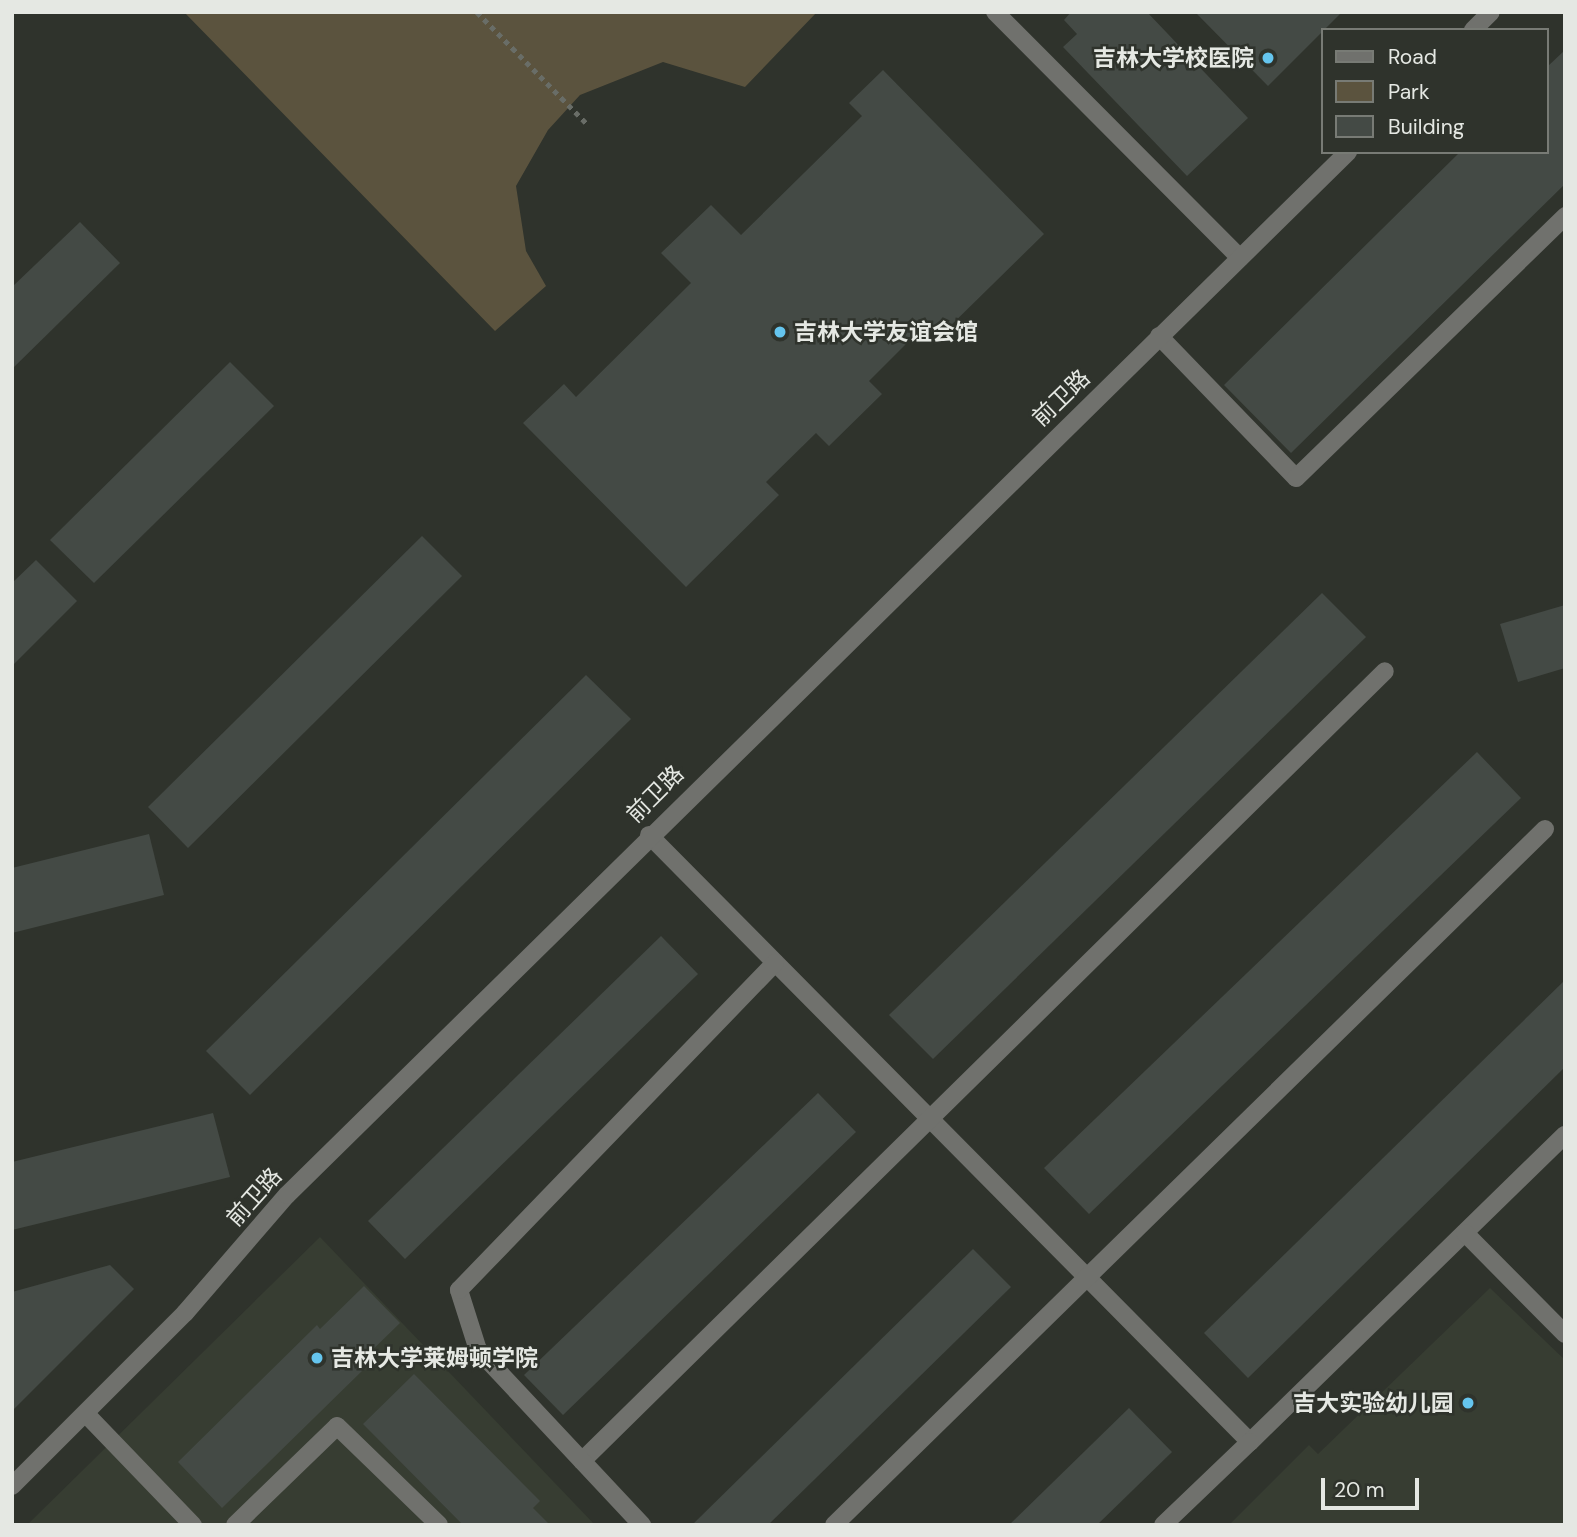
<!DOCTYPE html>
<meta charset="utf-8">
<style>
body{margin:0}
#map{position:relative;width:1577px;height:1537px;overflow:hidden;background:#2f332c;font-family:"DM Sans","Noto Sans SC",sans-serif}
div>[style]{position:absolute}
.built>*{inset:0;background:#373d32}
.green>*{inset:0;background:#5b533e}
.building>*{inset:0;background:#444a45}
.path>*{height:4.5px;margin-top:-2.25px;transform-origin:0;background:repeating-linear-gradient(90deg,#696d67 0 5px,transparent 0 10px)}
.minor>*{height:18px;margin:-9px;padding:0 9px;transform-origin:9px;border-radius:9px;background:#70716d}
.dots>*{width:19px;height:19px;translate:-50% -50%;box-sizing:border-box;border:4px solid #2f332c;border-radius:50%}
span{translate:-50% -50%;white-space:nowrap;text-align:center;line-height:1.15;-webkit-text-stroke:5px #2f332c;paint-order:stroke}
.poi-label{font-size:23px;color:#e5e8e3;font-weight:700}
.right{translate:-100% -50%;text-align:right}
.left{translate:0 -50%;text-align:left}
.street-label{font-size:23px;color:#e5e8e3}
.frame{position:absolute;inset:0;border:14px solid #e5e8e3;pointer-events:none}
.legend{position:absolute;left:1321px;top:28px;width:228px;height:126px;box-sizing:border-box;background:#2f332c;border:2px solid #787b75;margin:0;padding:9px 12px;list-style:none;font-size:21px;color:#e5e8e3}
.legend li{display:flex;align-items:center;gap:14px;height:35px}
.legend b{width:35px;border:2px solid #787b75}
.scale{position:absolute;left:1321px;top:1478px;width:98px;height:32px;box-sizing:border-box;border:4px solid #e5e8e3;border-top:0;padding-left:9px;font-size:21px;line-height:24px;white-space:nowrap;color:#e5e8e3;-webkit-text-stroke:5px #2f332c;paint-order:stroke}
</style>
<div id="map">
<div class="built">
<div style="clip-path:polygon(320px 1237px,595px 1525px,27px 1525px)"></div>
<div style="clip-path:polygon(1490px 1288px,1565px 1360px,1565px 1525px,1229px 1525px,1309px 1445px,1318px 1454px)"></div>
</div>
<div class="green">
<div style="clip-path:polygon(184px 12px,817px 12px,745px 87px,663px 62px,580px 95px,548px 130px,516px 186px,526px 251px,546px 286px,495px 331px)"></div>
</div>
<div class="building">
<div style="clip-path:polygon(1071px 12px,1147px 12px,1248px 118px,1187px 176px,1063px 47px,1077px 34px,1064px 20px)"></div>
<div style="clip-path:polygon(1195px 12px,1342px 12px,1268px 86px)"></div>
<div style="clip-path:polygon(1565px 50px,1565px 184px,1291px 453px,1224px 385px,1460px 152px,1547px 152px,1547px 67px)"></div>
<div style="clip-path:polygon(883px 70px,1044px 234px,938px 338px,925px 325px,869px 381px,882px 394px,829px 446px,816px 433px,766px 482px,779px 495px,686px 587px,523px 423px,564px 384px,576px 397px,691px 283px,661px 253px,711px 205px,741px 235px,862px 116px,849px 103px)"></div>
<div style="clip-path:polygon(80px 222px,120px 263px,12px 369px,12px 287px)"></div>
<div style="clip-path:polygon(230px 362px,274px 406px,94px 583px,50px 540px)"></div>
<div style="clip-path:polygon(422px 536px,462px 576px,188px 848px,148px 807px)"></div>
<div style="clip-path:polygon(36px 560px,77px 601px,12px 666px,12px 583px)"></div>
<div style="clip-path:polygon(1322px 593px,1366px 637px,933px 1059px,889px 1015px)"></div>
<div style="clip-path:polygon(1565px 605px,1565px 668px,1518px 682px,1500px 624px)"></div>
<div style="clip-path:polygon(586px 675px,631px 719px,250px 1095px,206px 1051px)"></div>
<div style="clip-path:polygon(1477px 752px,1521px 798px,1089px 1214px,1044px 1168px)"></div>
<div style="clip-path:polygon(149px 834px,164px 895px,12px 933px,12px 868px)"></div>
<div style="clip-path:polygon(661px 936px,698px 974px,405px 1259px,368px 1221px)"></div>
<div style="clip-path:polygon(1565px 980px,1565px 1067px,1248px 1378px,1204px 1333px)"></div>
<div style="clip-path:polygon(818px 1093px,856px 1132px,563px 1415px,524px 1375px)"></div>
<div style="clip-path:polygon(213px 1113px,230px 1177px,12px 1230px,12px 1162px)"></div>
<div style="clip-path:polygon(973px 1249px,1011px 1287px,768px 1525px,692px 1525px)"></div>
<div style="clip-path:polygon(110px 1265px,134px 1289px,12px 1411px,12px 1292px)"></div>
<div style="clip-path:polygon(364px 1286px,400px 1323px,357px 1365px,362px 1371px,222px 1508px,178px 1462px,317px 1325px,320px 1329px)"></div>
<div style="clip-path:polygon(414px 1374px,540px 1501px,533px 1508px,550px 1525px,463px 1525px,363px 1424px)"></div>
<div style="clip-path:polygon(1129px 1408px,1172px 1452px,1097px 1525px,1009px 1525px)"></div>
</div>
<div class="path">
<div style="left:477px;top:12px;width:158px;rotate:45.5deg"></div>
</div>
<div class="minor">
<div style="left:995px;top:12px;width:347px;rotate:45.1deg"></div>
<div style="left:1473px;top:30px;width:25px;rotate:-45deg"></div>
<div style="left:1159px;top:336px;width:197px;rotate:46deg"></div>
<div style="left:1296px;top:478px;width:376px;rotate:-44.2deg"></div>
<div style="left:649px;top:835px;width:854px;rotate:45.28deg"></div>
<div style="left:1250px;top:1442px;width:440px;rotate:-44.3deg"></div>
<div style="left:1465px;top:1233px;width:142px;rotate:45.3deg"></div>
<div style="left:86px;top:1414px;width:154px;rotate:46.1deg"></div>
<div style="left:582px;top:1461px;width:1126px;rotate:-44.53deg"></div>
<div style="left:12px;top:1486px;width:245px;rotate:-45deg"></div>
<div style="left:185px;top:1313px;width:156px;rotate:-49.2deg"></div>
<div style="left:287px;top:1195px;width:1488px;rotate:-44.51deg"></div>
<div style="left:235px;top:1525px;width:142px;rotate:-44.1deg"></div>
<div style="left:337px;top:1426px;width:142px;rotate:44.1deg"></div>
<div style="left:642px;top:1525px;width:240px;rotate:-133.1deg"></div>
<div style="left:478px;top:1350px;width:63px;rotate:-107.6deg"></div>
<div style="left:459px;top:1290px;width:455px;rotate:-46deg"></div>
<div style="left:834px;top:1525px;width:995px;rotate:-44.39deg"></div>
<div style="left:1163px;top:1525px;width:120px;rotate:-43.7deg"></div>
</div>
<div class="dots">
<div style="left:1268px;top:58px;background:#65c5ee"></div>
<div style="left:780px;top:332px;background:#65c5ee"></div>
<div style="left:317px;top:1358px;background:#65c5ee"></div>
<div style="left:1468px;top:1403px;background:#65c5ee"></div>
</div>
<div class="poi-label">
<span class="right" style="left:1254px;top:58px">吉林大学校医院</span>
<span class="left" style="left:794px;top:332px">吉林大学友谊会馆</span>
<span class="left" style="left:331px;top:1358px">吉林大学莱姆顿学院</span>
<span class="right" style="left:1454px;top:1403px">吉大实验幼儿园</span>
</div>
<div class="street-label">
<span style="left:1061px;top:398px;rotate:-44deg">前卫路</span>
<span style="left:655px;top:794px;rotate:-45deg">前卫路</span>
<span style="left:254px;top:1197px;rotate:-48deg">前卫路</span>
</div>
<div class="frame"></div>
<ul class="legend">
<li><b style="height:9px;background:#70716d"></b>Road</li>
<li><b style="height:19px;background:#5b533e"></b>Park</li>
<li><b style="height:19px;background:#444a45"></b>Building</li>
</ul>
<div class="scale">20 m</div>
</div>
